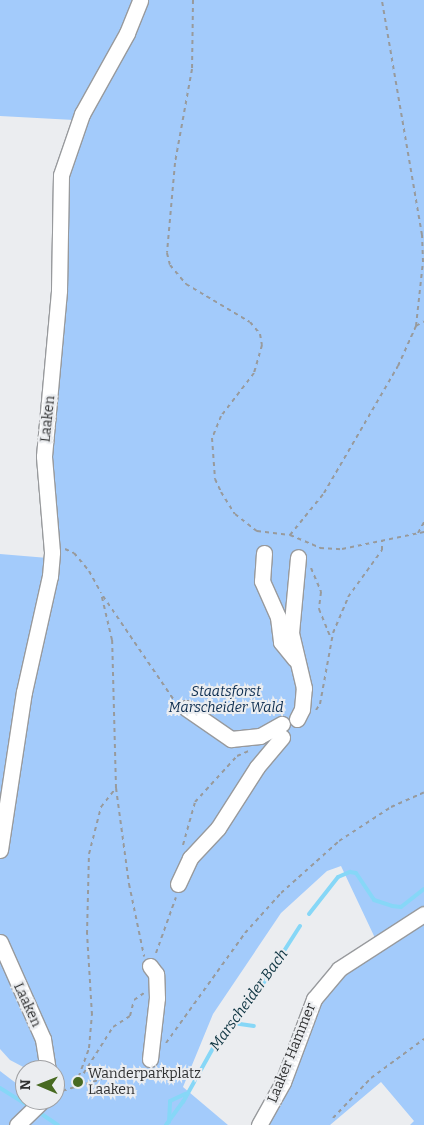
<!DOCTYPE html>
<style>
body{margin:0}
#map{position:relative;width:424px;height:1125px;overflow:hidden;background:#ebedf0;font-family:Bitter,serif}
div>[style]{position:absolute}
.green>*{inset:0;background:#a3cbfb}
.stream>*{height:4px;margin:-2px;padding:0 2px;transform-origin:2px;border-radius:2px;background:#86d7f7}
.path>*{height:2px;margin-top:-1px;transform-origin:0;background:repeating-linear-gradient(90deg,#989a9c 0 4px,transparent 0 8px)}
.roads{filter:drop-shadow(1px 0 #989a9d) drop-shadow(-1px 0 #989a9d) drop-shadow(0 1px #989a9d) drop-shadow(0 -1px #989a9d)}
.minor>*{height:15px;margin:-7.5px;padding:0 7.5px;transform-origin:7.5px;border-radius:7.5px;background:#fff}
.dots>*{width:14px;height:14px;translate:-50% -50%;box-sizing:border-box;border:2px solid #ebedf0;border-radius:50%}
span{translate:-50% -50%;white-space:nowrap;text-align:center;line-height:1.15;-webkit-text-stroke:4px #ebedf0;paint-order:stroke}
.street-label{font-size:14px;color:#2f3031}
.park-label{font-size:14px;color:#0d2d4f;font-style:italic}
.poi-label{font-size:14px;color:#2f3031}
.left{translate:0 -50%;text-align:left}
.water-label{font-size:15px;color:#0d3441;font-style:italic}
.north{position:absolute;left:15px;top:1060px;width:50px;height:50px;box-sizing:border-box;background:#ebedf0;border:1px solid #a0a1a4;border-radius:50%;rotate:271deg;font-size:14px;font-weight:700;line-height:20px;text-align:center;color:#2f3031}
.north::after{content:'';display:block;margin:auto;width:18px;height:22px;background:#486a21;clip-path:polygon(50% 0,100% 100%,50% 72%,0 100%)}
</style>
<div id="map">
<div class="green">
<div style="clip-path:polygon(0 0,424px 0,424px 1125px,410px 1125px,414px 1121px,381px 1082px,330px 1125px,262px 1125px,314px 1008px,375px 938px,341px 866px,327px 871px,281px 913px,213px 1014px,183px 1087px,228px 1125px,0 1125px,0 1071px,25px 1090px,25px 1100px,55px 1100px,55px 1070px,29px 1070px,10px 1060px,0 1049px,0 554px,48px 558px,44px 457px,60px 209px,74px 120px,0 116px)"></div>
</div>
<div class="stream">
<div style="left:309px;top:914px;width:47px;rotate:-51.9deg"></div>
<div style="left:338px;top:877px;width:13px;rotate:-23deg"></div>
<div style="left:350px;top:872px;width:6px;rotate:9deg"></div>
<div style="left:356px;top:873px;width:32px;rotate:56deg"></div>
<div style="left:374px;top:900px;width:19px;rotate:18deg"></div>
<div style="left:392px;top:906px;width:9px;rotate:6deg"></div>
<div style="left:401px;top:907px;width:29px;rotate:-38deg"></div>
<div style="left:233px;top:1023px;width:21px;rotate:8deg"></div>
<div style="left:0;top:1088px;width:36px;rotate:32deg"></div>
<div style="left:37px;top:1111px;width:25px;rotate:34deg"></div>
<div style="left:169px;top:1122px;width:21px;rotate:-87deg"></div>
<div style="left:170px;top:1101px;width:17px;rotate:-25deg"></div>
<div style="left:166px;top:1125px;width:29px;rotate:-54deg"></div>
<div style="left:183px;top:1102px;width:72px;rotate:-60.9deg"></div>
<div style="left:218px;top:1039px;width:51px;rotate:-48.2deg"></div>
<div style="left:252px;top:1001px;width:89px;rotate:-57.4deg"></div>
</div>
<div class="path">
<div style="left:193px;top:0;width:69px;rotate:90.8deg"></div>
<div style="left:192px;top:69px;width:96px;rotate:100.3deg"></div>
<div style="left:175px;top:163px;width:90px;rotate:95.1deg"></div>
<div style="left:167px;top:253px;width:12px;rotate:76deg"></div>
<div style="left:170px;top:265px;width:25px;rotate:50deg"></div>
<div style="left:186px;top:284px;width:74px;rotate:30.7deg"></div>
<div style="left:250px;top:322px;width:16px;rotate:50deg"></div>
<div style="left:260px;top:334px;width:11px;rotate:80deg"></div>
<div style="left:262px;top:345px;width:29px;rotate:106deg"></div>
<div style="left:254px;top:373px;width:54px;rotate:127.5deg"></div>
<div style="left:221px;top:416px;width:24px;rotate:112deg"></div>
<div style="left:212px;top:438px;width:41px;rotate:85.8deg"></div>
<div style="left:215px;top:479px;width:14px;rotate:65deg"></div>
<div style="left:221px;top:492px;width:26px;rotate:58deg"></div>
<div style="left:235px;top:514px;width:28px;rotate:38deg"></div>
<div style="left:257px;top:531px;width:33px;rotate:7deg"></div>
<div style="left:290px;top:535px;width:33px;rotate:23deg"></div>
<div style="left:320px;top:548px;width:22px;rotate:3deg"></div>
<div style="left:342px;top:549px;width:84px;rotate:-11.7deg"></div>
<div style="left:416px;top:326px;width:9px;rotate:-32deg"></div>
<div style="left:418px;top:533px;width:13px;rotate:-61deg"></div>
<div style="left:290px;top:535px;width:54px;rotate:-51deg"></div>
<div style="left:324px;top:493px;width:147px;rotate:-59.8deg"></div>
<div style="left:398px;top:366px;width:44px;rotate:-65.8deg"></div>
<div style="left:416px;top:326px;width:64px;rotate:-83.8deg"></div>
<div style="left:423px;top:262px;width:27px;rotate:-92deg"></div>
<div style="left:422px;top:235px;width:238px;rotate:-99.7deg"></div>
<div style="left:65px;top:549px;width:10px;rotate:24deg"></div>
<div style="left:74px;top:553px;width:23px;rotate:50deg"></div>
<div style="left:89px;top:571px;width:25px;rotate:61deg"></div>
<div style="left:311px;top:568px;width:26px;rotate:67deg"></div>
<div style="left:321px;top:592px;width:17px;rotate:97deg"></div>
<div style="left:319px;top:609px;width:31px;rotate:68deg"></div>
<div style="left:103px;top:596px;width:126px;rotate:55.7deg"></div>
<div style="left:316px;top:710px;width:7px;rotate:-56deg"></div>
<div style="left:320px;top:704px;width:72px;rotate:-79.6deg"></div>
<div style="left:333px;top:633px;width:39px;rotate:-67deg"></div>
<div style="left:348px;top:597px;width:58px;rotate:-54.1deg"></div>
<div style="left:382px;top:550px;width:9px;rotate:-90deg"></div>
<div style="left:116px;top:788px;width:97px;rotate:82.3deg"></div>
<div style="left:129px;top:884px;width:74px;rotate:78.2deg"></div>
<div style="left:183px;top:845px;width:45px;rotate:-74.4deg"></div>
<div style="left:195px;top:802px;width:62px;rotate:-47.6deg"></div>
<div style="left:237px;top:756px;width:13px;rotate:-23deg"></div>
<div style="left:156px;top:953px;width:59px;rotate:-70.3deg"></div>
<div style="left:166px;top:1043px;width:135px;rotate:-54.3deg"></div>
<div style="left:245px;top:933px;width:54px;rotate:-48deg"></div>
<div style="left:281px;top:893px;width:78px;rotate:-41.9deg"></div>
<div style="left:339px;top:841px;width:62px;rotate:-33.2deg"></div>
<div style="left:391px;top:807px;width:36px;rotate:-24deg"></div>
<div style="left:76px;top:1084px;width:38px;rotate:-70deg"></div>
<div style="left:89px;top:1048px;width:33px;rotate:-85deg"></div>
<div style="left:92px;top:1015px;width:81px;rotate:-93.5deg"></div>
<div style="left:87px;top:934px;width:80px;rotate:-88.6deg"></div>
<div style="left:89px;top:854px;width:49px;rotate:-75.7deg"></div>
<div style="left:101px;top:807px;width:24px;rotate:-52deg"></div>
<div style="left:116px;top:788px;width:148px;rotate:-91.5deg"></div>
<div style="left:112px;top:640px;width:48px;rotate:-103.2deg"></div>
<div style="left:75px;top:1087px;width:71px;rotate:-57.7deg"></div>
<div style="left:113px;top:1027px;width:20px;rotate:-33deg"></div>
<div style="left:130px;top:1016px;width:16px;rotate:-76deg"></div>
<div style="left:134px;top:1000px;width:12px;rotate:-35deg"></div>
<div style="left:55px;top:1093px;width:88px;rotate:-16.6deg"></div>
<div style="left:333px;top:1118px;width:55px;rotate:-46.5deg"></div>
<div style="left:371px;top:1078px;width:66px;rotate:-36.3deg"></div>
</div>
<div class="roads">
<div class="minor">
<div style="left:264px;top:553px;width:28px;rotate:94deg"></div>
<div style="left:262px;top:581px;width:39px;rotate:66deg"></div>
<div style="left:278px;top:617px;width:25px;rotate:83deg"></div>
<div style="left:281px;top:642px;width:22px;rotate:51deg"></div>
<div style="left:186px;top:708px;width:55px;rotate:34.6deg"></div>
<div style="left:231px;top:739px;width:29px;rotate:-6deg"></div>
<div style="left:260px;top:736px;width:25px;rotate:-29deg"></div>
<div style="left:297px;top:719px;width:11px;rotate:-63deg"></div>
<div style="left:302px;top:709px;width:21px;rotate:-85deg"></div>
<div style="left:304px;top:688px;width:57px;rotate:-103.3deg"></div>
<div style="left:291px;top:633px;width:76px;rotate:-84.7deg"></div>
<div style="left:0;top:850px;width:160px;rotate:-81.4deg"></div>
<div style="left:24px;top:692px;width:119px;rotate:-77.4deg"></div>
<div style="left:50px;top:576px;width:24px;rotate:-85deg"></div>
<div style="left:52px;top:552px;width:96px;rotate:-94.8deg"></div>
<div style="left:44px;top:456px;width:167px;rotate:-84.8deg"></div>
<div style="left:59px;top:290px;width:115px;rotate:-89deg"></div>
<div style="left:61px;top:175px;width:65px;rotate:-71deg"></div>
<div style="left:82px;top:114px;width:93px;rotate:-60.9deg"></div>
<div style="left:127px;top:33px;width:35px;rotate:-68deg"></div>
<div style="left:178px;top:884px;width:29px;rotate:-65deg"></div>
<div style="left:190px;top:858px;width:41px;rotate:-47deg"></div>
<div style="left:218px;top:828px;width:72px;rotate:-57.4deg"></div>
<div style="left:257px;top:767px;width:39px;rotate:-50deg"></div>
<div style="left:0;top:942px;width:106px;rotate:66.1deg"></div>
<div style="left:43px;top:1039px;width:31px;rotate:81deg"></div>
<div style="left:150px;top:1059px;width:61px;rotate:-83.5deg"></div>
<div style="left:157px;top:998px;width:24px;rotate:-92deg"></div>
<div style="left:156px;top:974px;width:10px;rotate:-127deg"></div>
<div style="left:17px;top:1125px;width:36px;rotate:-44deg"></div>
<div style="left:259px;top:1125px;width:49px;rotate:-60.8deg"></div>
<div style="left:283px;top:1082px;width:89px;rotate:-69.5deg"></div>
<div style="left:314px;top:999px;width:39px;rotate:-50deg"></div>
<div style="left:339px;top:969px;width:101px;rotate:-32.9deg"></div>
</div>
</div>
<div class="dots">
<div style="left:78px;top:1082px;background:#486a21"></div>
</div>
<div class="street-label">
<span style="left:48px;top:419px;rotate:-84deg">Laaken</span>
<span style="left:27px;top:1005px;rotate:65deg">Laaken</span>
<span style="left:292px;top:1053px;rotate:-68deg">Laaker Hammer</span>
</div>
<div class="park-label">
<span style="left:226px;top:700px">Staatsforst<br>Marscheider Wald</span>
</div>
<div class="poi-label">
<span class="left" style="left:88px;top:1082px">Wanderparkplatz<br>Laaken</span>
</div>
<div class="water-label">
<span style="left:249px;top:1000px;rotate:-54deg">Marscheider Bach</span>
</div>
<div class="north">N</div>
</div>
